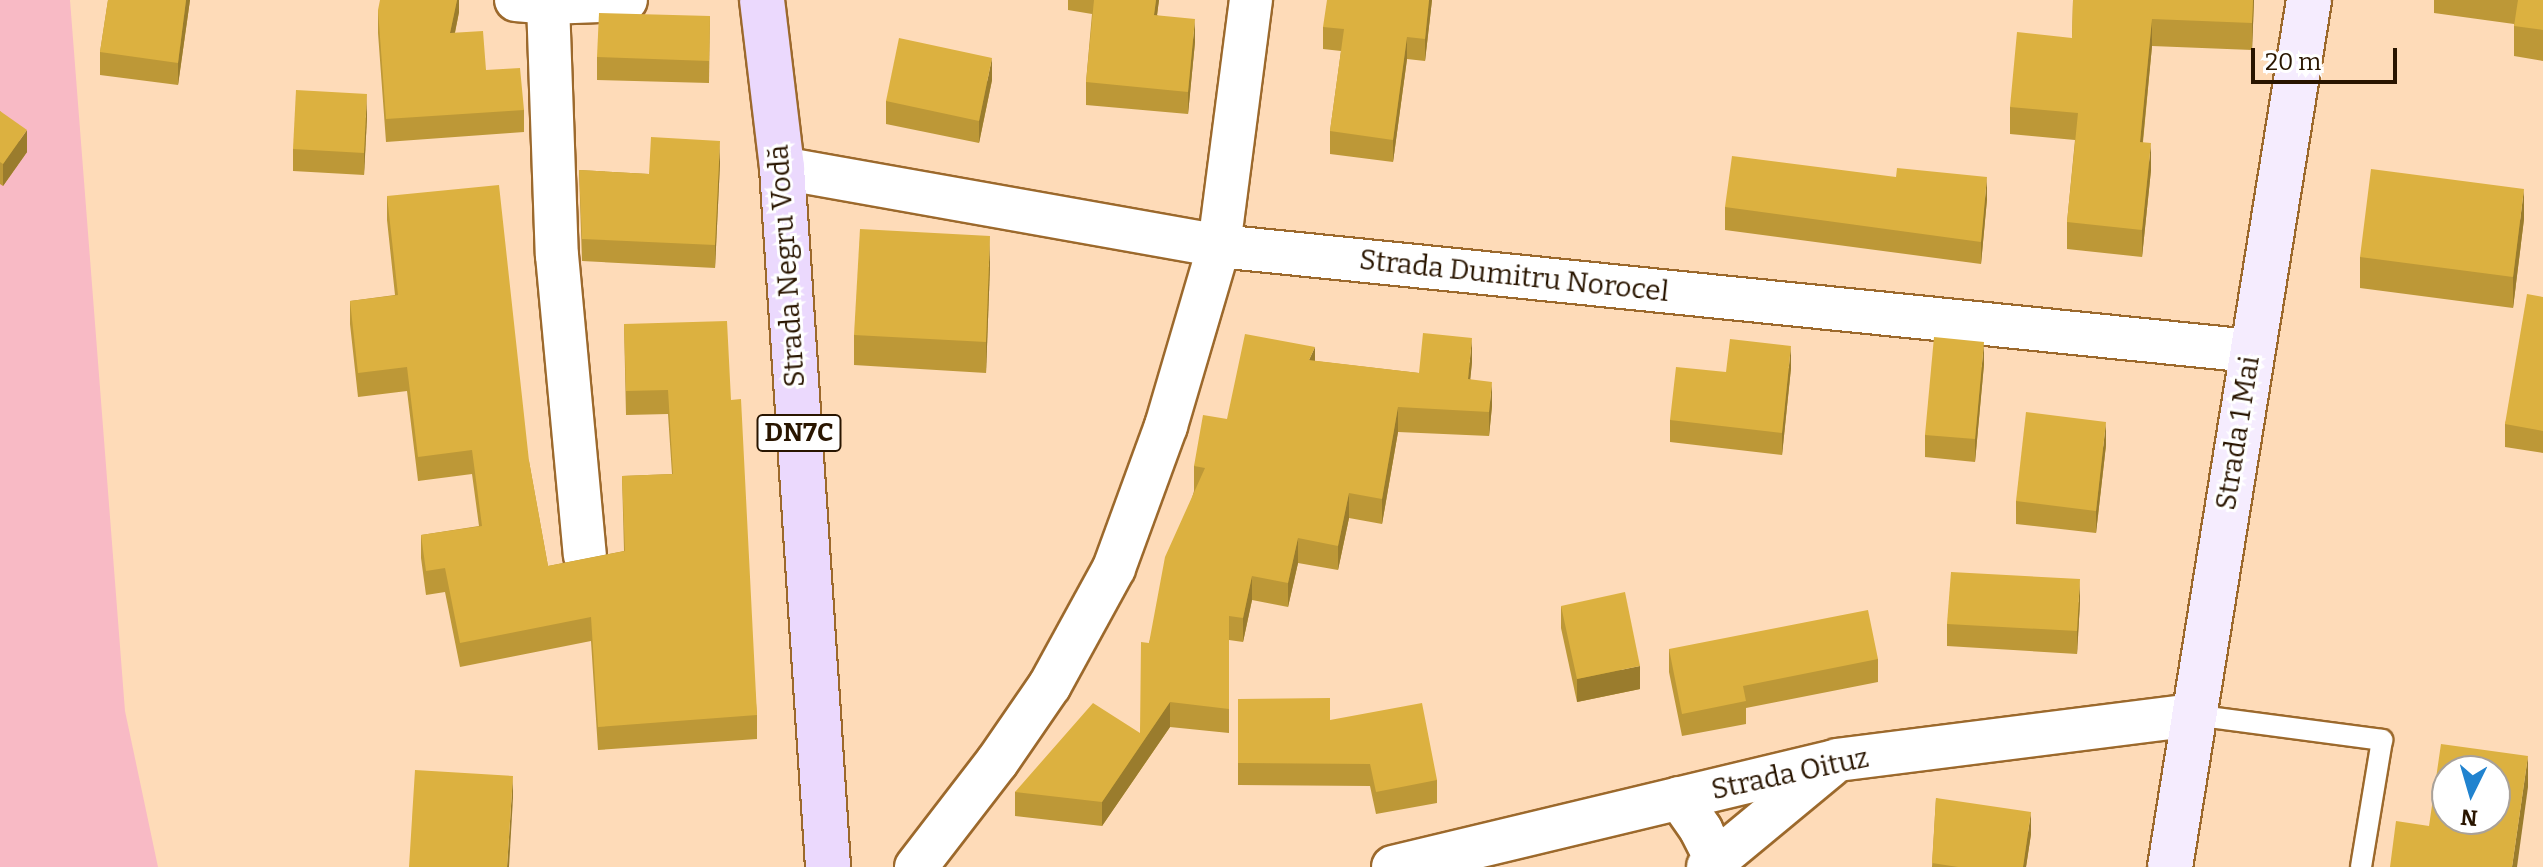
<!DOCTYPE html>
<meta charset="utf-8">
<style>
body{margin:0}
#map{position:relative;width:2543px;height:867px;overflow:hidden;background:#fedbb8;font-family:Bitter,serif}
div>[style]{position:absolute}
.green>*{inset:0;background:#f8bac5}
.roads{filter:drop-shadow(2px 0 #9c692c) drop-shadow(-2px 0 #9c692c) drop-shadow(0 2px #9c692c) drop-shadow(0 -2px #9c692c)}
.service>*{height:20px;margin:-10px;padding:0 10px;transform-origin:10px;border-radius:10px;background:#fff}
.minor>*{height:42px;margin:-21px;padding:0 21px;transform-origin:21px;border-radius:21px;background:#fff}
.secondary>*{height:44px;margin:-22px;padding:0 22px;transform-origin:22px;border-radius:22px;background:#f5ecfe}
.primary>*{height:44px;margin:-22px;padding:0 22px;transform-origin:22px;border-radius:22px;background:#ebd9fd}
.wall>*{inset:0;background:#bd9837}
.shaded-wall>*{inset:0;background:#9a7c2d}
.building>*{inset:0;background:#dcb140}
span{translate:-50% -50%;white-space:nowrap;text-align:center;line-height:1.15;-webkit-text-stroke:6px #fff;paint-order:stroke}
.shield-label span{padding:2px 6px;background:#fff;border:2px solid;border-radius:6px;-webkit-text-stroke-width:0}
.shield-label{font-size:26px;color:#291500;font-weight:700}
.street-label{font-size:28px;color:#291500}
.north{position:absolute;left:2431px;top:755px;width:80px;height:80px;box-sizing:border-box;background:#fff;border:2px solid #a9a199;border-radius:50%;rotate:185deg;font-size:22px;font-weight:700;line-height:32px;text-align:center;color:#291500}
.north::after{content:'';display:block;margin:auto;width:28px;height:36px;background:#2183cf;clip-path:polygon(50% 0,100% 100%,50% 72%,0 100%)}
.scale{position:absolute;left:2251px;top:48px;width:146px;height:36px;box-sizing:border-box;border:4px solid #291500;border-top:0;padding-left:10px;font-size:24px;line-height:28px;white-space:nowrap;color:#291500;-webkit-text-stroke:6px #fff;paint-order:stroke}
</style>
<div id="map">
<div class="green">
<div style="clip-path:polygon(0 0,70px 0,125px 711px,158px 867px,0 867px)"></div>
</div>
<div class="roads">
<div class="service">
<div style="left:2193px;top:715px;width:191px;rotate:7.5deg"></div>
<div style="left:2382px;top:740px;width:129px;rotate:99.4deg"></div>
</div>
<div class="minor">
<div style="left:516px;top:0;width:32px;rotate:5deg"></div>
<div style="left:548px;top:3px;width:78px;rotate:-2.2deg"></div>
<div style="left:548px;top:3px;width:252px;rotate:88deg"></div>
<div style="left:557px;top:255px;width:301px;rotate:84.7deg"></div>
<div style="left:782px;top:168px;width:444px;rotate:10.1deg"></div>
<div style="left:1219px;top:246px;width:1037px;rotate:5.81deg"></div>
<div style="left:1679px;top:798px;width:39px;rotate:55deg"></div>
<div style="left:1701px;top:830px;width:35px;rotate:63deg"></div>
<div style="left:916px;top:867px;width:133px;rotate:-52.4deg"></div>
<div style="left:997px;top:762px;width:93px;rotate:-55.5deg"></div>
<div style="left:1050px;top:685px;width:133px;rotate:-61.3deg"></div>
<div style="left:1114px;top:568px;width:151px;rotate:-69.9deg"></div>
<div style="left:1166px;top:426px;width:188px;rotate:-73.6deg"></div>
<div style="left:1219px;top:246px;width:248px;rotate:-82.6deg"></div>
<div style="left:1393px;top:867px;width:457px;rotate:-13.5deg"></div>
<div style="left:1837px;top:760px;width:359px;rotate:-7.2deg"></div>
<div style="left:1708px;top:867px;width:158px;rotate:-39.6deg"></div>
</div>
<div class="secondary">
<div style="left:2170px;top:867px;width:878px;rotate:-80.89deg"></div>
</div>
<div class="primary">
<div style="left:762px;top:0;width:169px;rotate:83.2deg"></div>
<div style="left:782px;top:168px;width:701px;rotate:86.23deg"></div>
</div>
</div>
<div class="wall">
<div style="clip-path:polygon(108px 0,190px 0,178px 85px,100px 75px,100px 52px)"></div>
<div style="clip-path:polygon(459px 0,459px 12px,455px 33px,486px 70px,524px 110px,524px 132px,386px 142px,378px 33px,378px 10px)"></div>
<div style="clip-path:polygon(1068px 0,1159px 0,1157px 15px,1195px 42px,1188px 114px,1086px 105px,1086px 82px,1092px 14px,1068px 10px)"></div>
<div style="clip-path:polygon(1432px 0,1425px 61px,1407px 59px,1393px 162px,1330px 154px,1330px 131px,1341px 51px,1323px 49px,1323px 27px)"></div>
<div style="clip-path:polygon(2073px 0,2254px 0,2252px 50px,2152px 46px,2143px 142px,2151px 170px,2142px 257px,2067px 249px,2067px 222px,2075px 140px,2010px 134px,2010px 107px,2072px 38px)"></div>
<div style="clip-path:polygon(2434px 0,2543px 0,2543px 61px,2514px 56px,2514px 24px,2434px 13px)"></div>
<div style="clip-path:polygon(710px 16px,709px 83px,597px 80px,597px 57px)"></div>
<div style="clip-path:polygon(992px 80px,979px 143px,886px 124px,886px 101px)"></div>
<div style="clip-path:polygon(0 111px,27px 152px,3px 186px,0 184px)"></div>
<div style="clip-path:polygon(367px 117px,364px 175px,293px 171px,293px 149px)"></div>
<div style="clip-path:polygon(720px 163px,715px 268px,582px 261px,579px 170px,649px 174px)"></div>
<div style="clip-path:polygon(387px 196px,529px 461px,548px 566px,624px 551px,622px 476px,672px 474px,668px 414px,626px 415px,624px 324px,731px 400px,757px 715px,757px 739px,598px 750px,591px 641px,460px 667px,445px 592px,426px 595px,421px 558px,421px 535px,479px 526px,472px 474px,418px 481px,407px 391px,358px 397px,350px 324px,350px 301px,395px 295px,387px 220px)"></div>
<div style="clip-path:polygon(1987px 199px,1981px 264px,1725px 230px,1725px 207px)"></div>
<div style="clip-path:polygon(2524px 219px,2513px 308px,2360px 288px,2360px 257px)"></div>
<div style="clip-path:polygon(990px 266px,986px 373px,854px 365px,854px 335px)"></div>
<div style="clip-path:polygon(2543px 297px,2543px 453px,2505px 447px,2505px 424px)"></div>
<div style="clip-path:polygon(1315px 361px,1419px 373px,1472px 362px,1470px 379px,1492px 406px,1489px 436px,1398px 432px,1382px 524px,1349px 518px,1338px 570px,1298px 563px,1288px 607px,1252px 600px,1243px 642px,1229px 640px,1229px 733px,1170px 727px,1102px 826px,1015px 816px,1015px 792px,1140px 733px,1149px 643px,1194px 491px,1194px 466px,1227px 419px)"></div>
<div style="clip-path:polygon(1984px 364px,1975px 462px,1925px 457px,1925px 435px)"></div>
<div style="clip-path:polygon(1791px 368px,1782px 455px,1670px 442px,1670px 420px,1726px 372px)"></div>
<div style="clip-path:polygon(2106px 445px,2096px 533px,2016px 524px,2016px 501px)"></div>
<div style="clip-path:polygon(2080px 602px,2077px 654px,1947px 646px,1947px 624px)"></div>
<div style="clip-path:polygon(1561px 606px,1640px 689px,1577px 702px,1561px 628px)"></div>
<div style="clip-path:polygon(1669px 649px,1878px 659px,1878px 682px,1746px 708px,1746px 724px,1682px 736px,1669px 672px)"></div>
<div style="clip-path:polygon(1238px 699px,1330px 720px,1437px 780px,1437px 803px,1376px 814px,1370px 786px,1238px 785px)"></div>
<div style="clip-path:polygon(1936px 798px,2031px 834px,2026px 867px,1932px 867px)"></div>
</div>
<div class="shaded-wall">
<div style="clip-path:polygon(186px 0,190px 0,178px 85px,178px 63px)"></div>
<div style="clip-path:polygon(457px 0,459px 0,459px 12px,450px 56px,450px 33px)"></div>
<div style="clip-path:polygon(1156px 0,1159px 0,1154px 38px,1154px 15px)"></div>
<div style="clip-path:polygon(1429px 0,1432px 0,1425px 61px,1425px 39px)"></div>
<div style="clip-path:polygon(2253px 0,2254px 0,2252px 50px,2252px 23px)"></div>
<div style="clip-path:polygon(1195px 19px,1195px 42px,1188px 114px,1188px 92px)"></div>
<div style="clip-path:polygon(2152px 19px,2152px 46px,2140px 169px,2140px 142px)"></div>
<div style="clip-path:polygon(1407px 37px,1407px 59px,1393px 162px,1393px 140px)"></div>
<div style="clip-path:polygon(992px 58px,992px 80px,979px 143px,979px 121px)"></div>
<div style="clip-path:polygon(367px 94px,367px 117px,364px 175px,364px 153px)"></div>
<div style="clip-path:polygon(27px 130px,27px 152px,3px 186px,3px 164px)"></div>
<div style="clip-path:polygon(720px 141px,720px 163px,715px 268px,715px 245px)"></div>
<div style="clip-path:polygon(2151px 143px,2151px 170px,2142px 257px,2142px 230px)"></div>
<div style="clip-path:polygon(1987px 177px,1987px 199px,1981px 264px,1981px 242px)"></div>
<div style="clip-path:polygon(2524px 189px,2524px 219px,2513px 308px,2513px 277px)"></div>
<div style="clip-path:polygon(990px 236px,990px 266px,986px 373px,986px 342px)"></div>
<div style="clip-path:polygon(1472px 338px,1472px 362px,1468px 403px,1468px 379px)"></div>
<div style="clip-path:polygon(1984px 342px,1984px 364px,1975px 462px,1975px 439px)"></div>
<div style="clip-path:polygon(1791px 346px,1791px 368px,1782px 455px,1782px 433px)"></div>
<div style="clip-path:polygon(1315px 347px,1315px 371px,1309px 360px)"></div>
<div style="clip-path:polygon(1492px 382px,1492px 406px,1489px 436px,1489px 412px)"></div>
<div style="clip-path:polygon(1398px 407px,1398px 432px,1382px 524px,1382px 499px)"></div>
<div style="clip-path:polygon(2106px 422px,2106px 445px,2096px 533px,2096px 511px)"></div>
<div style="clip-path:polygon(1349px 493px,1349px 518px,1338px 570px,1338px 546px)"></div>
<div style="clip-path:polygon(1298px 538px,1298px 563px,1288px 607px,1288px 583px)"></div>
<div style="clip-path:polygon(1252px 576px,1252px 600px,1243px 642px,1243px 618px)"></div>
<div style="clip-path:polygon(2080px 579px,2080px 602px,2077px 654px,2077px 631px)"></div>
<div style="clip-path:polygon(1640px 666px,1640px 689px,1577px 702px,1577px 679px)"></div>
<div style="clip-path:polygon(1170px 702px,1170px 727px,1102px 826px,1102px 802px)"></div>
<div style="clip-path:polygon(2528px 756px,2528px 787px,2517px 867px,2512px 867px)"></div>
<div style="clip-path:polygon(513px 776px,513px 798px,509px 867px,507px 867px)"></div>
<div style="clip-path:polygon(2031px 812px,2031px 834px,2026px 867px,2023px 867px)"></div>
</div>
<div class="building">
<div style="clip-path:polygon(108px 0,186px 0,178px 63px,100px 52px)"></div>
<div style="clip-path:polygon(380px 0,457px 0,450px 33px,483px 31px,486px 70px,520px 68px,524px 110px,386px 119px,378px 10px)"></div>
<div style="clip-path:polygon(1094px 0,1156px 0,1154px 15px,1195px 19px,1188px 92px,1086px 82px)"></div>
<div style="clip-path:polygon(1327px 0,1429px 0,1425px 39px,1407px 37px,1393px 140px,1330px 131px,1344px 29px,1323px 27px)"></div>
<div style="clip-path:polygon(2073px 0,2253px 0,2252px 23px,2152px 19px,2140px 142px,2151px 143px,2142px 230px,2067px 222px,2078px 113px,2010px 107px,2017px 32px,2072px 38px)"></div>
<div style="clip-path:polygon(2518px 0,2543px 0,2543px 30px,2514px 26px)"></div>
<div style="clip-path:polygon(599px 13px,710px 16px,709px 61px,597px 57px)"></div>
<div style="clip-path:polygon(899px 38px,992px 58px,979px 121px,886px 101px)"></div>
<div style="clip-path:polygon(296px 90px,367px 94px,364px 153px,293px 149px)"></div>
<div style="clip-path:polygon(0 111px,27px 130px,3px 164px,0 162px)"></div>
<div style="clip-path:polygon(651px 137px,720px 141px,715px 245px,582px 239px,579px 170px,649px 174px)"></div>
<div style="clip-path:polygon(1732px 156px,1896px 177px,1897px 168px,1987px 177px,1981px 242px,1725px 207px)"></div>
<div style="clip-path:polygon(2371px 169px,2524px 189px,2513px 277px,2360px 257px)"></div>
<div style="clip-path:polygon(499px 185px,529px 461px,548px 566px,625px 551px,622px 476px,673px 474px,668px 390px,626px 391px,624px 324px,727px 321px,731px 400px,741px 399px,757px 715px,598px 727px,591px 617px,460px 643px,445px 568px,426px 571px,421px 535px,482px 526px,472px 450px,418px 457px,407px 367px,358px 373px,350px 301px,398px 295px,387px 196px)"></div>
<div style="clip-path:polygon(860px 229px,990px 236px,986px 342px,854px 335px)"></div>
<div style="clip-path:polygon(2527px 294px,2543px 297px,2543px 431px,2505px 424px)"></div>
<div style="clip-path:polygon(1423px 333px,1472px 338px,1468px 379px,1492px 382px,1489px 412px,1398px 407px,1382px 499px,1349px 493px,1338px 546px,1298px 538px,1288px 583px,1252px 576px,1243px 618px,1229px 616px,1229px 709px,1170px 702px,1102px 802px,1015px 792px,1093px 703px,1140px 733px,1141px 642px,1149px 643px,1165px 557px,1205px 468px,1194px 466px,1203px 415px,1227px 419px,1245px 334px,1315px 347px,1309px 360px,1419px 373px)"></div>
<div style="clip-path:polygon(1934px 337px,1984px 342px,1975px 439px,1925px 435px)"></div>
<div style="clip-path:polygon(1730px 339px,1791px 346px,1782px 433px,1670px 420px,1676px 367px,1726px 372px)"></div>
<div style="clip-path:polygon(2026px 412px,2106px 422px,2096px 511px,2016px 501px)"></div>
<div style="clip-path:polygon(1951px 572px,2080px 579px,2077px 631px,1947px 624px)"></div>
<div style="clip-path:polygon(1625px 592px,1640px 666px,1577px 679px,1561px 606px)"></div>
<div style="clip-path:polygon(1868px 610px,1878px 659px,1743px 686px,1746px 701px,1682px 714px,1669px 649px)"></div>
<div style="clip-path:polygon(1330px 698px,1330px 720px,1422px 703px,1437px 780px,1376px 792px,1370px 764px,1238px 763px,1238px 699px)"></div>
<div style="clip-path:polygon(evenodd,2441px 744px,2528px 756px,2512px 867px,2390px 867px,2396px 821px,2429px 826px,2441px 744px,2447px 771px,2495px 771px,2495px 819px,2447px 819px,2447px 771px)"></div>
<div style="clip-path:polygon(415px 770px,513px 776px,507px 867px,409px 867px)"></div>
<div style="clip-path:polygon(1936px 798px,2031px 812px,2023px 867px,1958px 867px,1932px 863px)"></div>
</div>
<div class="shield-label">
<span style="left:799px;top:433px">DN7C</span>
</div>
<div class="street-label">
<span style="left:787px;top:266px;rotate:-94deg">Strada Negru Vodă</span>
<span style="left:1514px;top:276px;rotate:6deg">Strada Dumitru Norocel</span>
<span style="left:2238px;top:433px;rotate:-81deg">Strada 1 Mai</span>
<span style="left:1790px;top:774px;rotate:-12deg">Strada Oituz</span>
</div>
<div class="north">N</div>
<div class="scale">20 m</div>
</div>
